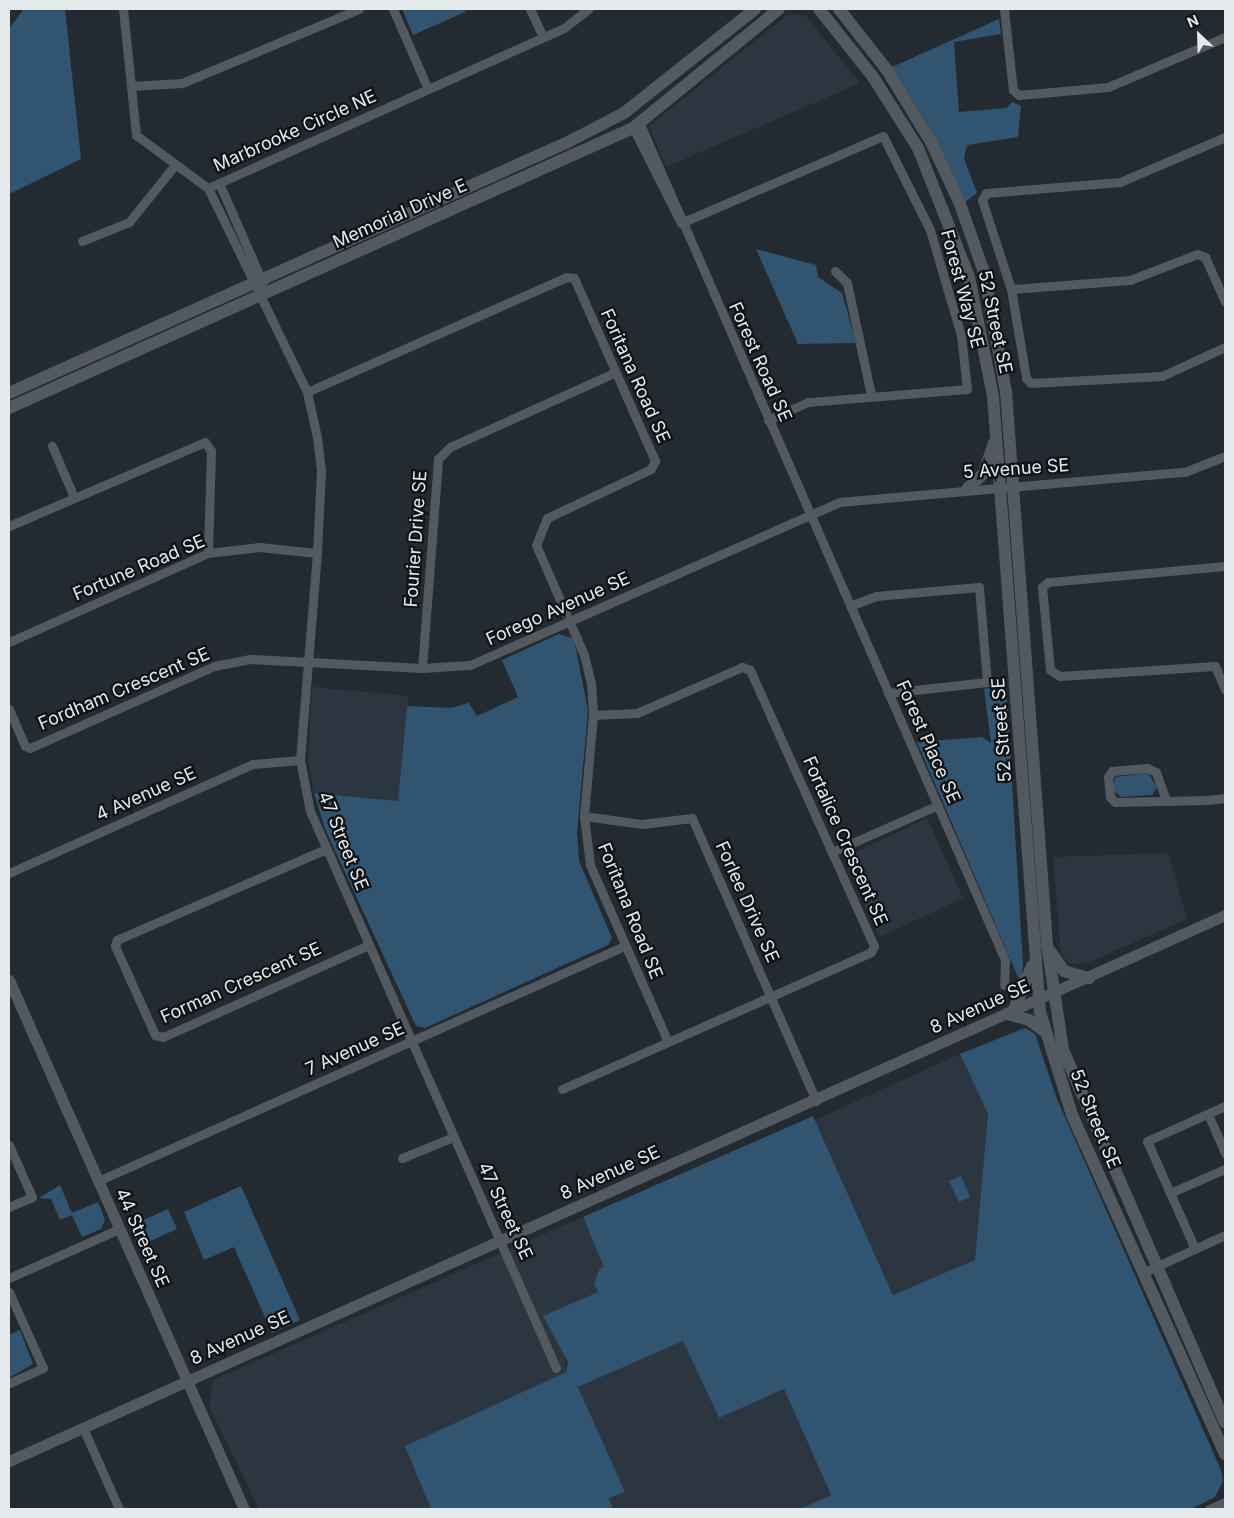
<!DOCTYPE html>
<style>
body{margin:0}
#map{position:relative;width:1234px;height:1518px;overflow:hidden;background:#242b30;font-family:Inter,sans-serif}
div>[style]{position:absolute}
.built>*{inset:0;background:#2b3640}
.green>*{inset:0;background:#315470}
.minor>*{height:9px;margin:-4.5px;padding:0 4.5px;transform-origin:4.5px;border-radius:4.5px;background:#52595f}
.tertiary>*{height:11px;margin:-5.5px;padding:0 5.5px;transform-origin:5.5px;border-radius:5.5px;background:#52595f}
.secondary>*{height:12px;margin:-6px;padding:0 6px;transform-origin:6px;border-radius:6px;background:#52595f}
span{translate:-50% -50%;white-space:nowrap;text-align:center;line-height:1.15;-webkit-text-stroke:4.5px #101315;paint-order:stroke}
.street-label{font-size:18px;color:#e4e9ec}
.frame{position:absolute;inset:0;border:10px solid #e4e9ec;pointer-events:none}
.north{position:absolute;left:1174px;top:10px;width:50px;height:50px;-webkit-text-stroke:4px #101315;paint-order:stroke;rotate:336deg;font-size:14px;font-weight:700;line-height:20px;text-align:center;color:#e4e9ec}
.north::after{content:'';display:block;margin:auto;width:18px;height:22px;background:#e4e9ec;clip-path:polygon(50% 0,100% 100%,50% 72%,0 100%)}
</style>
<div id="map">
<div class="built">
<div style="clip-path:polygon(790px 13px,807px 17px,860px 83px,666px 167px,649px 126px)"></div>
<div style="clip-path:polygon(312px 687px,408px 696px,398px 801px,314px 793px,308px 759px)"></div>
<div style="clip-path:polygon(927px 818px,963px 898px,879px 937px,844px 858px)"></div>
<div style="clip-path:polygon(1168px 853px,1187px 919px,1087px 963px,1070px 964px,1061px 954px,1053px 857px)"></div>
<div style="clip-path:polygon(960px 1054px,988px 1114px,976px 1260px,894px 1296px,815px 1120px)"></div>
<div style="clip-path:polygon(583px 1217px,605px 1267px,599px 1270px,594px 1283px,598px 1292px,565px 1355px,566px 1372px,405px 1446px,431px 1509px,259px 1509px,209px 1406px,213px 1380px)"></div>
<div style="clip-path:polygon(683px 1341px,719px 1418px,784px 1389px,831px 1495px,800px 1509px,613px 1509px,609px 1498px,624px 1491px,578px 1387px)"></div>
</div>
<div class="green">
<div style="clip-path:polygon(24px 9px,65px 9px,81px 159px,9px 194px,9px 28px)"></div>
<div style="clip-path:polygon(402px 9px,465px 9px,465px 12px,413px 35px)"></div>
<div style="clip-path:polygon(999px 19px,1001px 34px,954px 42px,959px 112px,1007px 108px,1012px 102px,1021px 106px,1018px 137px,967px 145px,964px 158px,977px 193px,965px 202px,931px 130px,892px 67px)"></div>
<div style="clip-path:polygon(756px 249px,816px 265px,818px 277px,842px 293px,856px 343px,798px 344px)"></div>
<div style="clip-path:polygon(559px 634px,572px 638px,576px 649px,588px 711px,577px 833px,579px 861px,612px 938px,608px 945px,425px 1028px,416px 1026px,325px 829px,314px 793px,398px 801px,407px 706px,451px 708px,469px 703px,477px 716px,518px 697px,502px 660px)"></div>
<div style="clip-path:polygon(1006px 683px,1023px 964px,1021px 984px,917px 742px,982px 737px,991px 743px,984px 689px)"></div>
<div style="clip-path:polygon(1148px 773px,1157px 787px,1152px 795px,1122px 797px,1113px 791px,1115px 777px)"></div>
<div style="clip-path:polygon(1025px 1028px,1035px 1034px,1057px 1099px,1221px 1470px,1223px 1481px,1215px 1497px,1191px 1509px,800px 1509px,831px 1495px,784px 1389px,719px 1418px,683px 1341px,578px 1387px,625px 1492px,609px 1498px,613px 1509px,431px 1509px,405px 1446px,566px 1372px,568px 1362px,543px 1316px,598px 1292px,594px 1284px,599px 1269px,604px 1267px,583px 1217px,813px 1116px,893px 1295px,975px 1260px,988px 1114px,960px 1054px)"></div>
<div style="clip-path:polygon(961px 1176px,970px 1197px,959px 1202px,949px 1181px)"></div>
<div style="clip-path:polygon(60px 1185px,72px 1213px,98px 1202px,105px 1220px,101px 1229px,82px 1237px,72px 1215px,60px 1220px,51px 1199px,39px 1198px)"></div>
<div style="clip-path:polygon(241px 1186px,300px 1320px,272px 1333px,234px 1247px,204px 1260px,184px 1212px)"></div>
<div style="clip-path:polygon(168px 1209px,177px 1229px,139px 1246px,130px 1226px)"></div>
<div style="clip-path:polygon(20px 1330px,33px 1364px,9px 1378px,9px 1335px)"></div>
</div>
<div class="minor">
<div style="left:123px;top:9px;width:127px;rotate:84.1deg"></div>
<div style="left:136px;top:135px;width:89px;rotate:36.4deg"></div>
<div style="left:208px;top:188px;width:390px;rotate:-24.2deg"></div>
<div style="left:564px;top:28px;width:31px;rotate:-38deg"></div>
<div style="left:393px;top:9px;width:87px;rotate:66.4deg"></div>
<div style="left:530px;top:9px;width:31px;rotate:65deg"></div>
<div style="left:1004px;top:9px;width:81px;rotate:83.7deg"></div>
<div style="left:1013px;top:90px;width:8px;rotate:40deg"></div>
<div style="left:1019px;top:95px;width:89px;rotate:-5.1deg"></div>
<div style="left:1108px;top:87px;width:127px;rotate:-23.1deg"></div>
<div style="left:132px;top:86px;width:50px;rotate:-3.4deg"></div>
<div style="left:182px;top:83px;width:192px;rotate:-22.7deg"></div>
<div style="left:640px;top:124px;width:912px;rotate:66.41deg"></div>
<div style="left:1005px;top:960px;width:25px;rotate:92deg"></div>
<div style="left:633px;top:128px;width:104px;rotate:63.2deg"></div>
<div style="left:1225px;top:137px;width:114px;rotate:156.8deg"></div>
<div style="left:1120px;top:182px;width:134px;rotate:175.3deg"></div>
<div style="left:986px;top:193px;width:8px;rotate:120deg"></div>
<div style="left:982px;top:200px;width:94px;rotate:72deg"></div>
<div style="left:1011px;top:289px;width:90px;rotate:80.4deg"></div>
<div style="left:1026px;top:378px;width:7px;rotate:45deg"></div>
<div style="left:1031px;top:383px;width:131px;rotate:-3.1deg"></div>
<div style="left:1162px;top:376px;width:69px;rotate:-24.7deg"></div>
<div style="left:219px;top:183px;width:109px;rotate:66.3deg"></div>
<div style="left:208px;top:188px;width:227px;rotate:64.1deg"></div>
<div style="left:307px;top:392px;width:46px;rotate:77.5deg"></div>
<div style="left:317px;top:437px;width:34px;rotate:83deg"></div>
<div style="left:321px;top:471px;width:82px;rotate:92.8deg"></div>
<div style="left:317px;top:553px;width:208px;rotate:94.7deg"></div>
<div style="left:300px;top:760px;width:52px;rotate:78.9deg"></div>
<div style="left:310px;top:811px;width:609px;rotate:66.17deg"></div>
<div style="left:681px;top:223px;width:220px;rotate:-23.3deg"></div>
<div style="left:883px;top:136px;width:105px;rotate:63.4deg"></div>
<div style="left:930px;top:230px;width:109px;rotate:73.6deg"></div>
<div style="left:961px;top:335px;width:54px;rotate:83.7deg"></div>
<div style="left:967px;top:389px;width:160px;rotate:175.3deg"></div>
<div style="left:808px;top:402px;width:44px;rotate:155.8deg"></div>
<div style="left:82px;top:241px;width:51px;rotate:-22deg"></div>
<div style="left:129px;top:222px;width:73px;rotate:-51.1deg"></div>
<div style="left:835px;top:271px;width:17px;rotate:45deg"></div>
<div style="left:847px;top:283px;width:115px;rotate:77.9deg"></div>
<div style="left:1011px;top:289px;width:119px;rotate:-4.3deg"></div>
<div style="left:1130px;top:280px;width:72px;rotate:-21.2deg"></div>
<div style="left:1197px;top:254px;width:9px;rotate:21deg"></div>
<div style="left:1205px;top:257px;width:49px;rotate:66deg"></div>
<div style="left:307px;top:392px;width:283px;rotate:-23.9deg"></div>
<div style="left:566px;top:277px;width:8px;rotate:7deg"></div>
<div style="left:574px;top:278px;width:200px;rotate:66.1deg"></div>
<div style="left:655px;top:461px;width:9px;rotate:117deg"></div>
<div style="left:651px;top:469px;width:115px;rotate:154.8deg"></div>
<div style="left:547px;top:518px;width:29px;rotate:112deg"></div>
<div style="left:536px;top:545px;width:120px;rotate:66.4deg"></div>
<div style="left:584px;top:655px;width:29px;rotate:76deg"></div>
<div style="left:591px;top:683px;width:32px;rotate:86deg"></div>
<div style="left:593px;top:715px;width:101px;rotate:95.1deg"></div>
<div style="left:584px;top:816px;width:49px;rotate:83deg"></div>
<div style="left:590px;top:865px;width:193px;rotate:66.2deg"></div>
<div style="left:52px;top:446px;width:56px;rotate:66.7deg"></div>
<div style="left:9px;top:526px;width:213px;rotate:-23.2deg"></div>
<div style="left:205px;top:442px;width:11px;rotate:56deg"></div>
<div style="left:211px;top:451px;width:102px;rotate:91.7deg"></div>
<div style="left:1225px;top:566px;width:178px;rotate:174.8deg"></div>
<div style="left:1048px;top:582px;width:8px;rotate:140deg"></div>
<div style="left:1042px;top:587px;width:83px;rotate:84.5deg"></div>
<div style="left:1050px;top:670px;width:12px;rotate:31deg"></div>
<div style="left:1060px;top:676px;width:155px;rotate:-3.7deg"></div>
<div style="left:1215px;top:666px;width:26px;rotate:67deg"></div>
<div style="left:850px;top:606px;width:28px;rotate:-21deg"></div>
<div style="left:876px;top:596px;width:103px;rotate:-5deg"></div>
<div style="left:979px;top:587px;width:95px;rotate:85.2deg"></div>
<div style="left:987px;top:682px;width:100px;rotate:173.7deg"></div>
<div style="left:9px;top:642px;width:218px;rotate:-24.1deg"></div>
<div style="left:208px;top:553px;width:51px;rotate:-6.7deg"></div>
<div style="left:259px;top:547px;width:58px;rotate:5.9deg"></div>
<div style="left:422px;top:668px;width:210px;rotate:-85.6deg"></div>
<div style="left:438px;top:459px;width:17px;rotate:-45deg"></div>
<div style="left:450px;top:447px;width:180px;rotate:-24.3deg"></div>
<div style="left:9px;top:709px;width:40px;rotate:66.6deg"></div>
<div style="left:25px;top:746px;width:5px;rotate:22deg"></div>
<div style="left:30px;top:748px;width:201px;rotate:-24deg"></div>
<div style="left:214px;top:666px;width:38px;rotate:-11deg"></div>
<div style="left:251px;top:659px;width:171px;rotate:3deg"></div>
<div style="left:422px;top:668px;width:48px;rotate:-3.6deg"></div>
<div style="left:470px;top:665px;width:403px;rotate:-23.8deg"></div>
<div style="left:839px;top:502px;width:347px;rotate:-5deg"></div>
<div style="left:1185px;top:472px;width:43px;rotate:-21.8deg"></div>
<div style="left:1166px;top:800px;width:30px;rotate:-110deg"></div>
<div style="left:1156px;top:772px;width:10px;rotate:-156deg"></div>
<div style="left:1147px;top:768px;width:35px;rotate:175deg"></div>
<div style="left:1112px;top:771px;width:7px;rotate:124deg"></div>
<div style="left:1108px;top:777px;width:20px;rotate:84deg"></div>
<div style="left:1110px;top:797px;width:7px;rotate:45deg"></div>
<div style="left:1115px;top:802px;width:93px;rotate:-1.2deg"></div>
<div style="left:1208px;top:800px;width:17px;rotate:-7deg"></div>
<div style="left:584px;top:816px;width:59px;rotate:7.9deg"></div>
<div style="left:642px;top:824px;width:50px;rotate:-6.8deg"></div>
<div style="left:692px;top:818px;width:309px;rotate:66.3deg"></div>
<div style="left:326px;top:849px;width:228px;rotate:156.5deg"></div>
<div style="left:117px;top:940px;width:6px;rotate:108deg"></div>
<div style="left:115px;top:946px;width:98px;rotate:65.8deg"></div>
<div style="left:155px;top:1035px;width:8px;rotate:14deg"></div>
<div style="left:163px;top:1037px;width:226px;rotate:-24.1deg"></div>
<div style="left:832px;top:852px;width:116px;rotate:-23.9deg"></div>
<div style="left:9px;top:873px;width:267px;rotate:-24.1deg"></div>
<div style="left:253px;top:764px;width:47px;rotate:-4.9deg"></div>
<div style="left:562px;top:1089px;width:338px;rotate:-23.9deg"></div>
<div style="left:871px;top:952px;width:7px;rotate:-63deg"></div>
<div style="left:874px;top:946px;width:303px;rotate:-114.2deg"></div>
<div style="left:750px;top:670px;width:9px;rotate:-159deg"></div>
<div style="left:742px;top:667px;width:115px;rotate:156.3deg"></div>
<div style="left:637px;top:713px;width:44px;rotate:177.4deg"></div>
<div style="left:1208px;top:1114px;width:43px;rotate:66.4deg"></div>
<div style="left:9px;top:1145px;width:57px;rotate:66.1deg"></div>
<div style="left:32px;top:1197px;width:25px;rotate:157deg"></div>
<div style="left:402px;top:1158px;width:55px;rotate:-22.4deg"></div>
<div style="left:98px;top:1181px;width:576px;rotate:-24.07deg"></div>
<div style="left:1170px;top:1193px;width:60px;rotate:-23.6deg"></div>
<div style="left:1195px;top:1249px;width:118px;rotate:-114deg"></div>
<div style="left:1147px;top:1141px;width:85px;rotate:-24.2deg"></div>
<div style="left:1142px;top:1273px;width:91px;rotate:-24.6deg"></div>
<div style="left:9px;top:1278px;width:120px;rotate:-24deg"></div>
<div style="left:9px;top:1292px;width:83px;rotate:65.9deg"></div>
<div style="left:43px;top:1368px;width:37px;rotate:156deg"></div>
<div style="left:83px;top:1428px;width:89px;rotate:66deg"></div>
<div style="left:1209px;top:1509px;width:17px;rotate:-24deg"></div>
</div>
<div class="tertiary">
<div style="left:9px;top:980px;width:579px;rotate:66.05deg"></div>
<div style="left:9px;top:1461px;width:1333px;rotate:-24.18deg"></div>
</div>
<div class="secondary">
<div style="left:819px;top:9px;width:87px;rotate:51.5deg"></div>
<div style="left:873px;top:77px;width:84px;rotate:57.6deg"></div>
<div style="left:918px;top:148px;width:139px;rotate:68.4deg"></div>
<div style="left:969px;top:277px;width:121px;rotate:78.6deg"></div>
<div style="left:993px;top:396px;width:618px;rotate:85.64deg"></div>
<div style="left:1040px;top:1012px;width:108px;rotate:72.7deg"></div>
<div style="left:1072px;top:1115px;width:372px;rotate:65.7deg"></div>
<div style="left:839px;top:9px;width:78px;rotate:51.8deg"></div>
<div style="left:887px;top:70px;width:84px;rotate:58.6deg"></div>
<div style="left:931px;top:142px;width:68px;rotate:64.9deg"></div>
<div style="left:960px;top:204px;width:72px;rotate:70.6deg"></div>
<div style="left:984px;top:272px;width:122px;rotate:79.6deg"></div>
<div style="left:1006px;top:392px;width:554px;rotate:85.75deg"></div>
<div style="left:1047px;top:944px;width:107px;rotate:81.4deg"></div>
<div style="left:1063px;top:1050px;width:406px;rotate:66.5deg"></div>
<div style="left:9px;top:393px;width:613px;rotate:-24.18deg"></div>
<div style="left:568px;top:142px;width:63px;rotate:-27.4deg"></div>
<div style="left:624px;top:113px;width:167px;rotate:-38.4deg"></div>
<div style="left:9px;top:408px;width:684px;rotate:-24.17deg"></div>
<div style="left:633px;top:128px;width:188px;rotate:-39.2deg"></div>
<div style="left:967px;top:489px;width:23px;rotate:-43deg"></div>
<div style="left:984px;top:473px;width:32px;rotate:-72deg"></div>
<div style="left:1050px;top:951px;width:24px;rotate:55deg"></div>
<div style="left:1064px;top:971px;width:26px;rotate:16deg"></div>
<div style="left:1013px;top:1012px;width:50px;rotate:-67.6deg"></div>
<div style="left:1007px;top:1014px;width:23px;rotate:15deg"></div>
<div style="left:1029px;top:1020px;width:19px;rotate:36deg"></div>
</div>
<div class="street-label">
<span style="left:295px;top:131px;rotate:-24deg">Marbrooke Circle NE</span>
<span style="left:400px;top:214px;rotate:-24deg">Memorial Drive E</span>
<span style="left:962px;top:289px;rotate:75deg">Forest Way SE</span>
<span style="left:995px;top:322px;rotate:78deg">52 Street SE</span>
<span style="left:760px;top:362px;rotate:66deg">Forest Road SE</span>
<span style="left:635px;top:376px;rotate:66deg">Foritana Road SE</span>
<span style="left:1016px;top:469px;rotate:-4deg">5 Avenue SE</span>
<span style="left:416px;top:539px;rotate:-86deg">Fourier Drive SE</span>
<span style="left:139px;top:568px;rotate:-23deg">Fortune Road SE</span>
<span style="left:558px;top:609px;rotate:-24deg">Forego Avenue SE</span>
<span style="left:124px;top:689px;rotate:-23deg">Fordham Crescent SE</span>
<span style="left:1002px;top:730px;rotate:-94deg">52 Street SE</span>
<span style="left:928px;top:742px;rotate:66deg">Forest Place SE</span>
<span style="left:146px;top:794px;rotate:-24deg">4 Avenue SE</span>
<span style="left:343px;top:841px;rotate:68deg">47 Street SE</span>
<span style="left:845px;top:841px;rotate:66deg">Fortalice Crescent SE</span>
<span style="left:747px;top:902px;rotate:66deg">Forlee Drive SE</span>
<span style="left:630px;top:911px;rotate:68deg">Foritana Road SE</span>
<span style="left:241px;top:983px;rotate:-24deg">Forman Crescent SE</span>
<span style="left:980px;top:1007px;rotate:-24deg">8 Avenue SE</span>
<span style="left:355px;top:1049px;rotate:-24deg">7 Avenue SE</span>
<span style="left:1095px;top:1119px;rotate:68deg">52 Street SE</span>
<span style="left:610px;top:1173px;rotate:-24deg">8 Avenue SE</span>
<span style="left:505px;top:1211px;rotate:65deg">47 Street SE</span>
<span style="left:142px;top:1238px;rotate:66deg">44 Street SE</span>
<span style="left:240px;top:1338px;rotate:-24deg">8 Avenue SE</span>
</div>
<div class="frame"></div>
<div class="north">N</div>
</div>
